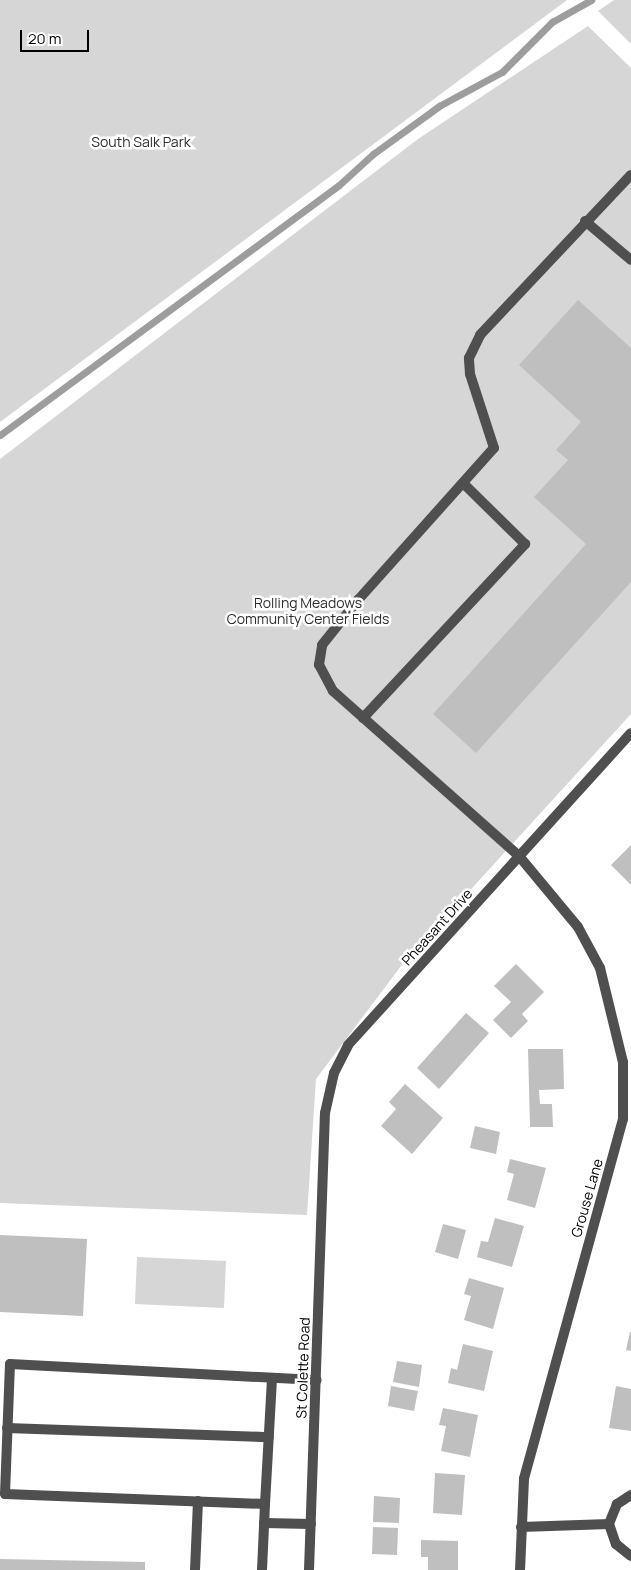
<!DOCTYPE html>
<style>
body{margin:0}
#map{position:relative;width:631px;height:1570px;overflow:hidden;background:#fff;font-family:Manrope,sans-serif}
div>[style]{position:absolute}
.green>*{inset:0;background:#d6d6d6}
.stream>*{height:7px;margin:-3.5px;padding:0 3.5px;transform-origin:3.5px;border-radius:3.5px;background:#9d9d9d}
.building>*{inset:0;background:#bfbfbf}
.lane>*{height:10px;margin:-5px;padding:0 5px;transform-origin:5px;border-radius:5px;background:#4f4f4f}
.street>*{height:10px;margin:-5px;padding:0 5px;transform-origin:5px;border-radius:5px;background:#4f4f4f}
span{translate:-50% -50%;white-space:nowrap;text-align:center;line-height:1.15;-webkit-text-stroke:5px #fff;paint-order:stroke}
.park-label{font-size:14px;color:#2d2d2d}
.street-label{font-size:14px;color:#000}
.scale{position:absolute;left:20px;top:30px;width:69px;height:22px;box-sizing:border-box;border:2px solid #000;border-top:0;padding-left:6px;font-size:15px;line-height:18px;white-space:nowrap;color:#000;-webkit-text-stroke:4px #fff;paint-order:stroke}
</style>
<div id="map">
<div class="green">
<div style="clip-path:polygon(0 0,567px 0,0 422px)"></div>
<div style="clip-path:polygon(614px 0,631px 0,631px 44px,598px 11px)"></div>
<div style="clip-path:polygon(588px 26px,631px 68px,631px 714px,401px 966px,316px 1079px,307px 1215px,0 1203px,0 459px,418px 139px)"></div>
<div style="clip-path:polygon(137px 1257px,226px 1261px,224px 1308px,135px 1304px)"></div>
</div>
<div class="stream">
<div style="left:0;top:435px;width:421px;rotate:-36.4deg"></div>
<div style="left:339px;top:185px;width:46px;rotate:-42.4deg"></div>
<div style="left:373px;top:154px;width:82px;rotate:-36deg"></div>
<div style="left:439px;top:106px;width:72px;rotate:-28.4deg"></div>
<div style="left:502px;top:72px;width:71px;rotate:-45deg"></div>
<div style="left:552px;top:22px;width:45px;rotate:-29.4deg"></div>
</div>
<div class="building">
<div style="clip-path:polygon(578px 300px,631px 348px,631px 582px,476px 753px,433px 714px,586px 544px,534px 497px,568px 460px,556px 450px,581px 422px,519px 365px)"></div>
<div style="clip-path:polygon(631px 845px,631px 885px,611px 865px)"></div>
<div style="clip-path:polygon(516px 964px,544px 992px,522px 1014px,528px 1021px,511px 1038px,493px 1020px,511px 1002px,494px 986px)"></div>
<div style="clip-path:polygon(466px 1013px,489px 1033px,439px 1089px,417px 1068px)"></div>
<div style="clip-path:polygon(528px 1049px,563px 1049px,564px 1089px,539px 1090px,540px 1104px,552px 1104px,553px 1127px,530px 1127px)"></div>
<div style="clip-path:polygon(405px 1084px,443px 1118px,412px 1154px,381px 1126px,396px 1109px,389px 1102px)"></div>
<div style="clip-path:polygon(475px 1126px,500px 1132px,496px 1154px,470px 1148px)"></div>
<div style="clip-path:polygon(510px 1159px,546px 1168px,535px 1208px,507px 1200px,514px 1174px,507px 1172px)"></div>
<div style="clip-path:polygon(495px 1218px,524px 1226px,512px 1267px,477px 1257px,481px 1241px,488px 1242px)"></div>
<div style="clip-path:polygon(443px 1224px,466px 1230px,458px 1259px,435px 1252px)"></div>
<div style="clip-path:polygon(0 1235px,87px 1239px,83px 1316px,0 1312px)"></div>
<div style="clip-path:polygon(469px 1278px,504px 1288px,493px 1329px,464px 1320px,471px 1296px,464px 1294px)"></div>
<div style="clip-path:polygon(630px 1332px,631px 1332px,631px 1351px,626px 1350px)"></div>
<div style="clip-path:polygon(463px 1344px,493px 1351px,484px 1391px,448px 1383px,451px 1368px,457px 1370px)"></div>
<div style="clip-path:polygon(397px 1361px,422px 1365px,419px 1387px,393px 1382px)"></div>
<div style="clip-path:polygon(391px 1386px,418px 1391px,414px 1411px,388px 1406px)"></div>
<div style="clip-path:polygon(616px 1386px,631px 1389px,631px 1431px,609px 1428px)"></div>
<div style="clip-path:polygon(443px 1408px,478px 1415px,470px 1457px,441px 1451px,446px 1426px,439px 1425px)"></div>
<div style="clip-path:polygon(435px 1473px,465px 1475px,462px 1515px,433px 1513px)"></div>
<div style="clip-path:polygon(374px 1496px,400px 1498px,399px 1523px,373px 1522px)"></div>
<div style="clip-path:polygon(373px 1527px,398px 1528px,397px 1555px,372px 1554px)"></div>
<div style="clip-path:polygon(421px 1540px,458px 1541px,458px 1570px,428px 1570px,428px 1557px,421px 1557px)"></div>
<div style="clip-path:polygon(0 1559px,145px 1562px,145px 1570px,0 1570px)"></div>
</div>
<div class="lane">
<div style="left:585px;top:221px;width:60px;rotate:40.3deg"></div>
<div style="left:363px;top:718px;width:238px;rotate:-47deg"></div>
<div style="left:525px;top:544px;width:87px;rotate:-135.5deg"></div>
<div style="left:519px;top:856px;width:249px;rotate:-138.4deg"></div>
<div style="left:333px;top:691px;width:30px;rotate:-118deg"></div>
<div style="left:319px;top:665px;width:20px;rotate:-81deg"></div>
<div style="left:322px;top:645px;width:58px;rotate:-51.3deg"></div>
<div style="left:358px;top:600px;width:204px;rotate:-48.2deg"></div>
<div style="left:494px;top:448px;width:78px;rotate:-108deg"></div>
<div style="left:470px;top:374px;width:16px;rotate:-94deg"></div>
<div style="left:469px;top:358px;width:25px;rotate:-64deg"></div>
<div style="left:480px;top:335px;width:220px;rotate:-46.7deg"></div>
<div style="left:7px;top:1428px;width:262px;rotate:2deg"></div>
<div style="left:265px;top:1504px;width:126px;rotate:-86.8deg"></div>
<div style="left:264px;top:1523px;width:47px;rotate:1.2deg"></div>
<div style="left:195px;top:1570px;width:69px;rotate:-87.5deg"></div>
<div style="left:262px;top:1570px;width:66px;rotate:-87.4deg"></div>
<div style="left:265px;top:1504px;width:260px;rotate:-177.8deg"></div>
<div style="left:5px;top:1494px;width:130px;rotate:-87.8deg"></div>
<div style="left:10px;top:1364px;width:307px;rotate:3deg"></div>
</div>
<div class="street">
<div style="left:519px;top:856px;width:92px;rotate:50.3deg"></div>
<div style="left:578px;top:927px;width:47px;rotate:61.8deg"></div>
<div style="left:600px;top:968px;width:97px;rotate:76.3deg"></div>
<div style="left:623px;top:1062px;width:57px;rotate:90deg"></div>
<div style="left:623px;top:1119px;width:373px;rotate:105.4deg"></div>
<div style="left:524px;top:1479px;width:91px;rotate:92.5deg"></div>
<div style="left:631px;top:1495px;width:17px;rotate:147deg"></div>
<div style="left:617px;top:1504px;width:22px;rotate:112deg"></div>
<div style="left:609px;top:1524px;width:21px;rotate:71deg"></div>
<div style="left:616px;top:1544px;width:19px;rotate:39deg"></div>
<div style="left:521px;top:1527px;width:88px;rotate:-2deg"></div>
<div style="left:309px;top:1570px;width:457px;rotate:-88deg"></div>
<div style="left:325px;top:1113px;width:41px;rotate:-77.3deg"></div>
<div style="left:334px;top:1073px;width:31px;rotate:-63deg"></div>
<div style="left:348px;top:1045px;width:421px;rotate:-47.8deg"></div>
</div>
<div class="park-label">
<span style="left:141px;top:142px">South Salk Park</span>
<span style="left:308px;top:611px">Rolling Meadows<br>Community Center Fields</span>
</div>
<div class="street-label">
<span style="left:437px;top:927px;rotate:-48deg">Pheasant Drive</span>
<span style="left:587px;top:1198px;rotate:-74deg">Grouse Lane</span>
<span style="left:303px;top:1368px;rotate:-88deg">St Colette Road</span>
</div>
<div class="scale">20 m</div>
</div>
